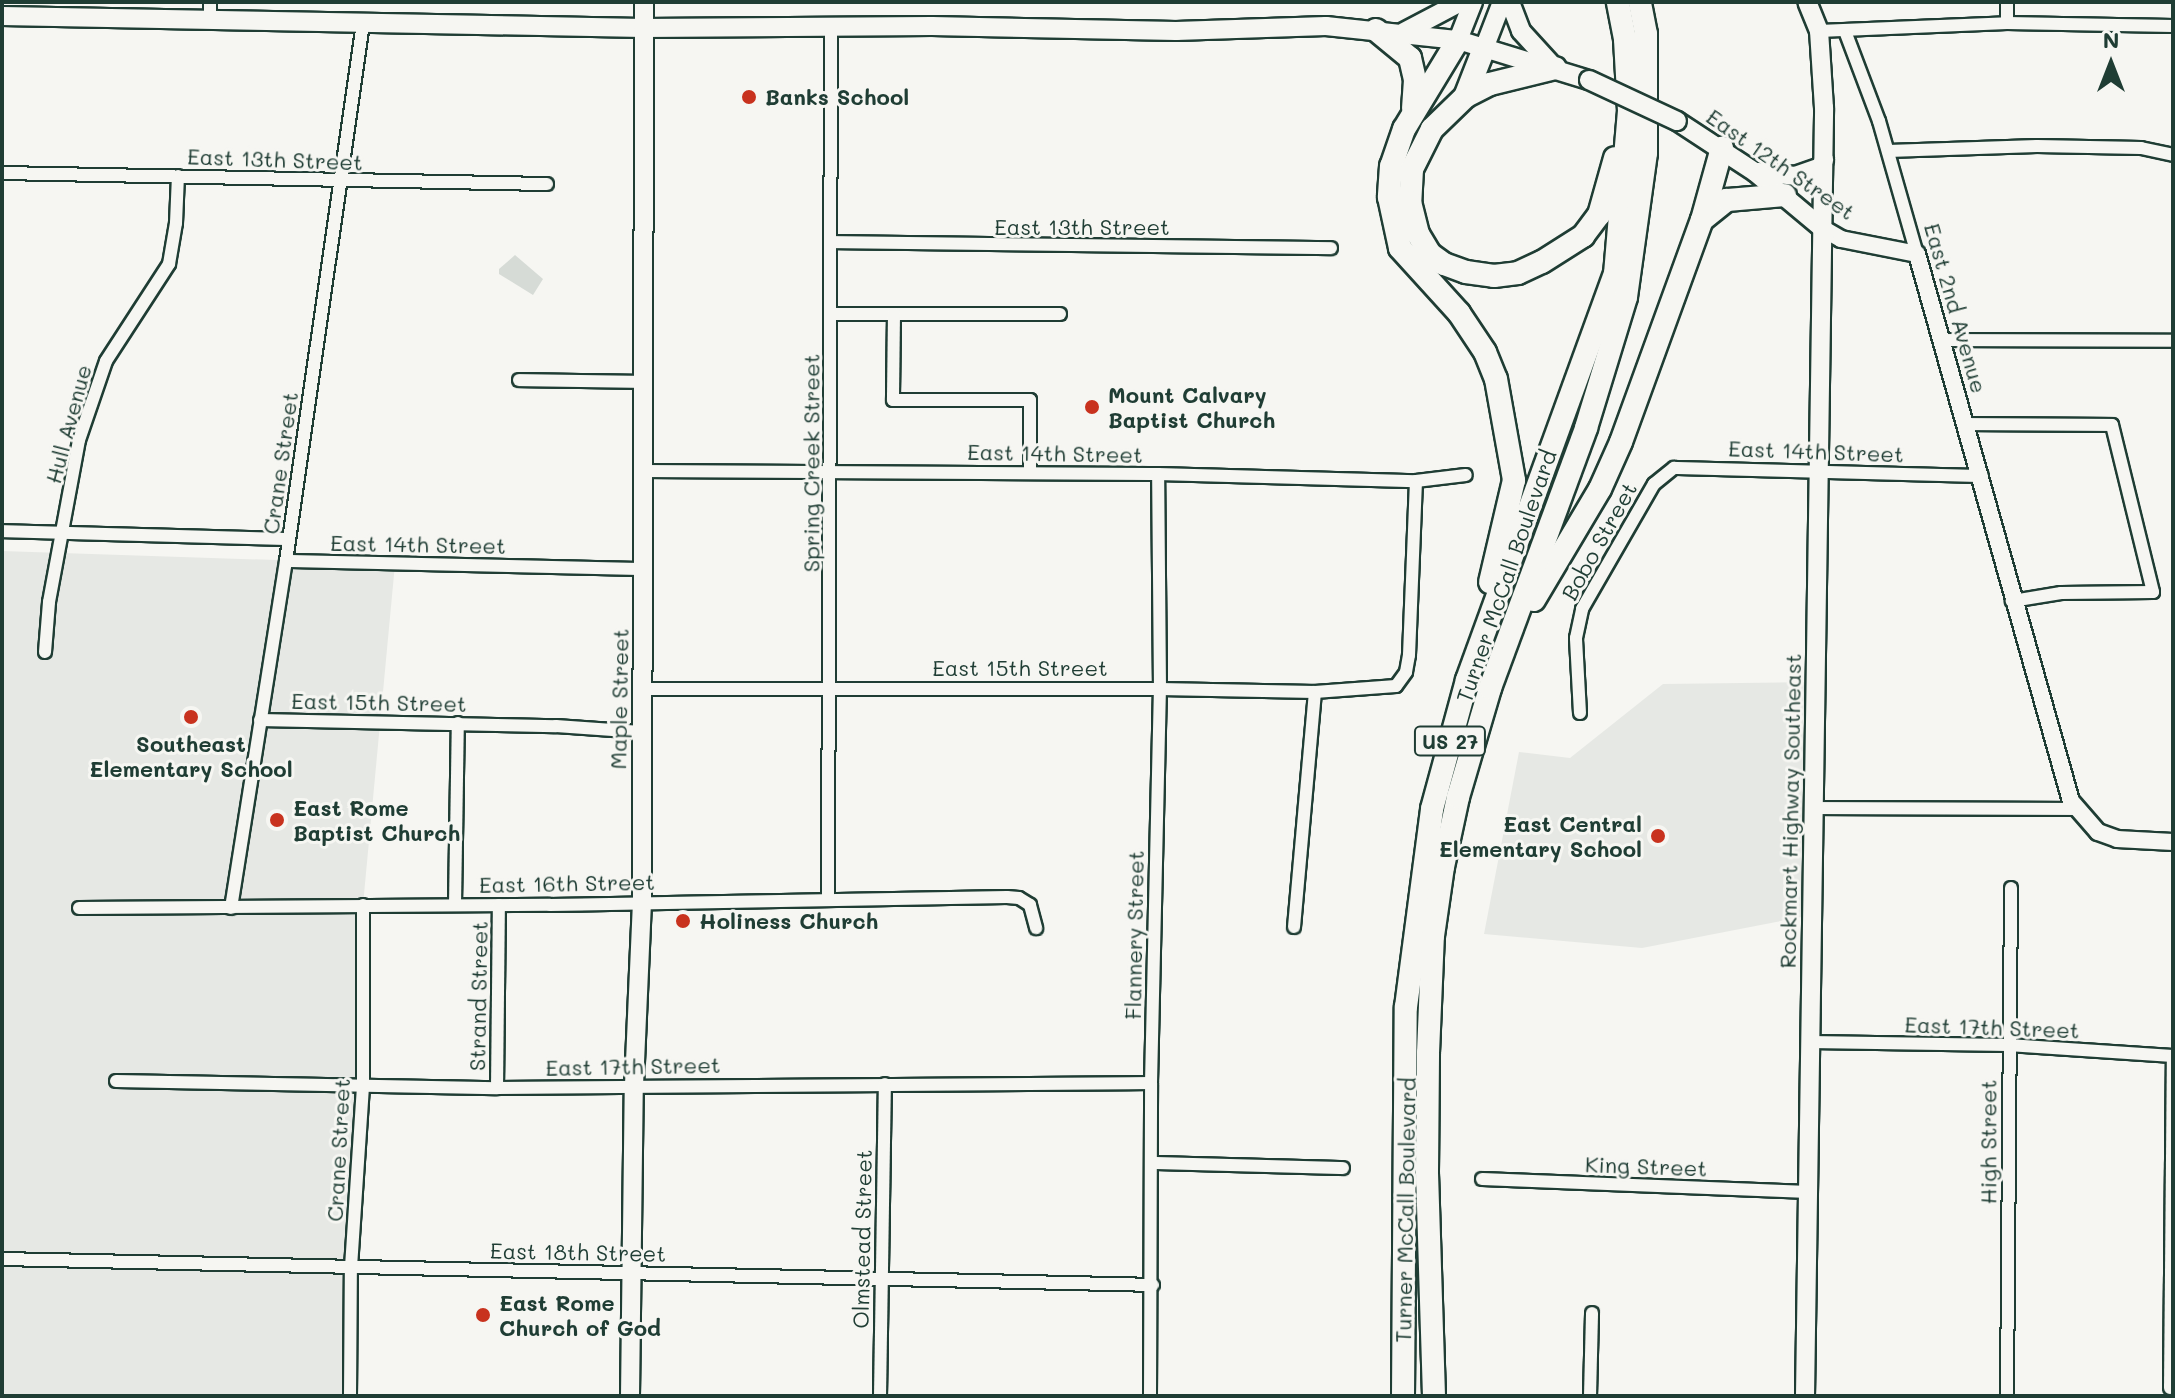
<!DOCTYPE html>
<style>
body{margin:0}
#map{position:relative;width:2175px;height:1398px;overflow:hidden;background:#f6f6f2;font-family:Mali,sans-serif}
div>[style]{position:absolute}
.built>*{inset:0;background:#e6e8e4}
.green>*{inset:0;background:#d6dbd6}
.roads{filter:drop-shadow(2px 0 #1f3d34) drop-shadow(-2px 0 #1f3d34) drop-shadow(0 2px #1f3d34) drop-shadow(0 -2px #1f3d34)}
.minor>*{height:12px;margin:-6px;padding:0 6px;transform-origin:6px;border-radius:6px;background:#f6f6f2}
.tertiary>*{height:16px;margin:-8px;padding:0 8px;transform-origin:8px;border-radius:8px;background:#f6f6f2}
.secondary>*{height:18px;margin:-9px;padding:0 9px;transform-origin:9px;border-radius:9px;background:#f6f6f2}
.motorway>*{height:22px;margin:-11px;padding:0 11px;transform-origin:11px;border-radius:11px;background:#f6f6f2}
.bridges{filter:drop-shadow(2px 0 #1f3d34) drop-shadow(-2px 0 #1f3d34) drop-shadow(0 2px #1f3d34) drop-shadow(0 -2px #1f3d34)}
.secondary-bridge>*{height:18px;margin:-9px;padding:0 9px;transform-origin:9px;border-radius:9px;background:#f6f6f2}
.dots>*{width:22px;height:22px;translate:-50% -50%;box-sizing:border-box;border:4px solid #f6f6f2;border-radius:50%}
span{translate:-50% -50%;white-space:nowrap;text-align:center;line-height:1.15;-webkit-text-stroke:6px #f6f6f2;paint-order:stroke}
.shield-label span{padding:2px 6px;background:#f6f6f2;border:2px solid;border-radius:6px;-webkit-text-stroke-width:0}
.shield-label{font-size:20px;color:#1f3d34;font-weight:700}
.poi-label{font-size:22px;color:#1f3d34;font-weight:700}
.left{translate:0 -50%;text-align:left}
.right{translate:-100% -50%;text-align:right}
.street-label{font-size:22px;color:#1f3d34}
.frame{position:absolute;inset:0;border:4px solid #1f3d34;pointer-events:none}
.north{position:absolute;left:2071px;top:24px;width:80px;height:80px;-webkit-text-stroke:6px #f6f6f2;paint-order:stroke;rotate:0deg;font-size:22px;font-weight:700;line-height:32px;text-align:center;color:#1f3d34}
.north::after{content:'';display:block;margin:auto;width:28px;height:36px;background:#1f3d34;clip-path:polygon(50% 0,100% 100%,50% 72%,0 100%)}
</style>
<div id="map">
<div class="built">
<div style="clip-path:polygon(2px 551px,395px 564px,363px 905px,350px 1396px,2px 1396px)"></div>
<div style="clip-path:polygon(1816px 682px,1812px 915px,1642px 948px,1484px 934px,1519px 752px,1570px 758px,1663px 684px)"></div>
</div>
<div class="green">
<div style="clip-path:polygon(515px 255px,543px 279px,533px 295px,499px 274px,499px 269px)"></div>
</div>
<div class="roads">
<div class="minor">
<div style="left:210px;top:22px;width:20px;rotate:-90deg"></div>
<div style="left:2007px;top:23px;width:21px;rotate:-90deg"></div>
<div style="left:1819px;top:31px;width:188px;rotate:-2.4deg"></div>
<div style="left:2007px;top:23px;width:166px;rotate:1deg"></div>
<div style="left:1845px;top:31px;width:96px;rotate:69.3deg"></div>
<div style="left:1879px;top:121px;width:138px;rotate:74.1deg"></div>
<div style="left:1888px;top:151px;width:149px;rotate:-1.9deg"></div>
<div style="left:2037px;top:146px;width:104px;rotate:1.1deg"></div>
<div style="left:2141px;top:148px;width:33px;rotate:12deg"></div>
<div style="left:2px;top:173px;width:545px;rotate:1.16deg"></div>
<div style="left:832px;top:242px;width:499px;rotate:0.7deg"></div>
<div style="left:832px;top:314px;width:228px"></div>
<div style="left:894px;top:314px;width:86px;rotate:90.7deg"></div>
<div style="left:893px;top:400px;width:137px"></div>
<div style="left:1030px;top:400px;width:73px;rotate:90deg"></div>
<div style="left:1943px;top:340px;width:230px;rotate:0.2deg"></div>
<div style="left:519px;top:380px;width:123px;rotate:0.9deg"></div>
<div style="left:1966px;top:424px;width:146px;rotate:0.4deg"></div>
<div style="left:2112px;top:425px;width:172px;rotate:76.2deg"></div>
<div style="left:2153px;top:592px;width:92px;rotate:179.4deg"></div>
<div style="left:2061px;top:593px;width:50px;rotate:170.7deg"></div>
<div style="left:644px;top:471px;width:514px;rotate:0.33deg"></div>
<div style="left:1158px;top:474px;width:258px;rotate:1.6deg"></div>
<div style="left:1416px;top:481px;width:50px;rotate:-6.8deg"></div>
<div style="left:2px;top:531px;width:286px;rotate:1.6deg"></div>
<div style="left:286px;top:561px;width:358px;rotate:1.3deg"></div>
<div style="left:45px;top:652px;width:50px;rotate:-85.4deg"></div>
<div style="left:49px;top:602px;width:165px;rotate:-79.5deg"></div>
<div style="left:79px;top:440px;width:83px;rotate:-71.1deg"></div>
<div style="left:106px;top:361px;width:116px;rotate:-57deg"></div>
<div style="left:169px;top:264px;width:42px;rotate:-80.3deg"></div>
<div style="left:176px;top:223px;width:47px;rotate:-87.6deg"></div>
<div style="left:643px;top:689px;width:517px"></div>
<div style="left:1160px;top:689px;width:155px;rotate:1.1deg"></div>
<div style="left:1315px;top:692px;width:81px;rotate:-4.2deg"></div>
<div style="left:1396px;top:686px;width:17px;rotate:-54deg"></div>
<div style="left:1406px;top:672px;width:17px;rotate:-80deg"></div>
<div style="left:1409px;top:655px;width:174px;rotate:-87.7deg"></div>
<div style="left:1580px;top:713px;width:75px;rotate:-93.1deg"></div>
<div style="left:1576px;top:638px;width:30px;rotate:-78deg"></div>
<div style="left:1582px;top:609px;width:144px;rotate:-60.1deg"></div>
<div style="left:1654px;top:484px;width:26px;rotate:-39deg"></div>
<div style="left:1674px;top:468px;width:308px;rotate:1.5deg"></div>
<div style="left:260px;top:720px;width:296px;rotate:1.2deg"></div>
<div style="left:556px;top:726px;width:85px;rotate:4deg"></div>
<div style="left:1814px;top:808px;width:262px;rotate:0.2deg"></div>
<div style="left:828px;top:900px;width:874px;rotate:-89.8deg"></div>
<div style="left:455px;top:904px;width:181px;rotate:-89.1deg"></div>
<div style="left:79px;top:908px;width:471px;rotate:-0.4deg"></div>
<div style="left:550px;top:905px;width:457px;rotate:-1deg"></div>
<div style="left:1007px;top:897px;width:12px;rotate:5deg"></div>
<div style="left:1019px;top:898px;width:13px;rotate:32deg"></div>
<div style="left:1030px;top:905px;width:24px;rotate:75deg"></div>
<div style="left:231px;top:908px;width:351px;rotate:-81deg"></div>
<div style="left:286px;top:561px;width:543px;rotate:-81.85deg"></div>
<div style="left:1294px;top:927px;width:236px;rotate:-84.9deg"></div>
<div style="left:1810px;top:1042px;width:198px;rotate:0.9deg"></div>
<div style="left:2008px;top:1045px;width:165px;rotate:3.8deg"></div>
<div style="left:116px;top:1081px;width:381px;rotate:1.1deg"></div>
<div style="left:497px;top:1088px;width:654px;rotate:-0.44deg"></div>
<div style="left:497px;top:1088px;width:183px;rotate:-89.4deg"></div>
<div style="left:1153px;top:1163px;width:190px;rotate:1.5deg"></div>
<div style="left:1482px;top:1179px;width:327px;rotate:2.3deg"></div>
<div style="left:2px;top:1259px;width:1151px;rotate:1.29deg"></div>
<div style="left:2170px;top:1388px;width:332px;rotate:-89.5deg"></div>
<div style="left:350px;top:1396px;width:129px;rotate:-89.6deg"></div>
<div style="left:351px;top:1267px;width:181px;rotate:-86.2deg"></div>
<div style="left:363px;top:1086px;width:181px;rotate:-90deg"></div>
<div style="left:880px;top:1396px;width:312px;rotate:-89.1deg"></div>
<div style="left:1150px;top:1396px;width:313px;rotate:-89.8deg"></div>
<div style="left:1151px;top:1083px;width:394px;rotate:-88.7deg"></div>
<div style="left:1160px;top:689px;width:215px;rotate:-90.5deg"></div>
<div style="left:1590px;top:1396px;width:83px;rotate:-88.6deg"></div>
<div style="left:2007px;top:1396px;width:508px;rotate:-89.55deg"></div>
</div>
<div class="tertiary">
<div style="left:1822px;top:228px;width:22px;rotate:30deg"></div>
<div style="left:1841px;top:239px;width:77px;rotate:11.2deg"></div>
<div style="left:1917px;top:254px;width:568px;rotate:74.28deg"></div>
<div style="left:2071px;top:801px;width:41px;rotate:48.9deg"></div>
<div style="left:2098px;top:832px;width:20px;rotate:20deg"></div>
<div style="left:2117px;top:839px;width:56px;rotate:3.1deg"></div>
</div>
<div class="secondary">
<div style="left:1510px;top:2px;width:31px;rotate:69deg"></div>
<div style="left:1521px;top:31px;width:47px;rotate:47.6deg"></div>
<div style="left:2px;top:16px;width:641px;rotate:1.07deg"></div>
<div style="left:643px;top:28px;width:289px;rotate:-0.4deg"></div>
<div style="left:932px;top:26px;width:244px;rotate:1.2deg"></div>
<div style="left:1176px;top:31px;width:150px;rotate:-1.9deg"></div>
<div style="left:1326px;top:26px;width:133px;rotate:6.1deg"></div>
<div style="left:1458px;top:40px;width:137px;rotate:17deg"></div>
<div style="left:1404px;top:32px;width:64px;rotate:-27.8deg"></div>
<div style="left:1458px;top:40px;width:41px;rotate:-68.5deg"></div>
<div style="left:1485px;top:46px;width:47px;rotate:-68.9deg"></div>
<div style="left:1677px;top:121px;width:93px;rotate:33.2deg"></div>
<div style="left:1755px;top:172px;width:87px;rotate:39.9deg"></div>
<div style="left:1758px;top:172px;width:37px;rotate:6deg"></div>
<div style="left:1795px;top:176px;width:28px;rotate:-19deg"></div>
<div style="left:1821px;top:167px;width:8px;rotate:-67deg"></div>
<div style="left:630px;top:1396px;width:311px;rotate:-89.3deg"></div>
<div style="left:634px;top:1085px;width:183px;rotate:-87.5deg"></div>
<div style="left:642px;top:902px;width:900px;rotate:-89.87deg"></div>
<div style="left:1805px;top:1396px;width:1288px;rotate:-89.15deg"></div>
<div style="left:1824px;top:108px;width:77px;rotate:-93.7deg"></div>
<div style="left:1819px;top:31px;width:31px;rotate:-112deg"></div>
</div>
<div class="motorway">
<div style="left:1376px;top:30px;width:44px;rotate:39.5deg"></div>
<div style="left:1410px;top:58px;width:23px;rotate:77deg"></div>
<div style="left:1415px;top:80px;width:28px;rotate:94deg"></div>
<div style="left:1458px;top:40px;width:104px;rotate:121.2deg"></div>
<div style="left:1404px;top:129px;width:39px;rotate:109deg"></div>
<div style="left:1391px;top:166px;width:31px;rotate:94deg"></div>
<div style="left:1389px;top:197px;width:52px;rotate:77.8deg"></div>
<div style="left:1400px;top:248px;width:88px;rotate:47.8deg"></div>
<div style="left:1459px;top:313px;width:47px;rotate:56.3deg"></div>
<div style="left:1485px;top:352px;width:29px;rotate:68deg"></div>
<div style="left:1496px;top:379px;width:103px;rotate:79.9deg"></div>
<div style="left:1514px;top:480px;width:105px;rotate:103.2deg"></div>
<div style="left:1555px;top:68px;width:67px;rotate:166.2deg"></div>
<div style="left:1490px;top:84px;width:28px;rotate:153deg"></div>
<div style="left:1465px;top:97px;width:46px;rotate:135.9deg"></div>
<div style="left:1432px;top:129px;width:45px;rotate:116.6deg"></div>
<div style="left:1412px;top:169px;width:33px;rotate:93deg"></div>
<div style="left:1410px;top:202px;width:33px;rotate:76deg"></div>
<div style="left:1418px;top:234px;width:23px;rotate:59deg"></div>
<div style="left:1430px;top:254px;width:17px;rotate:36deg"></div>
<div style="left:1444px;top:264px;width:23px;rotate:20deg"></div>
<div style="left:1466px;top:272px;width:28px;rotate:8deg"></div>
<div style="left:1494px;top:276px;width:24px;rotate:-7deg"></div>
<div style="left:1518px;top:273px;width:26px;rotate:-25deg"></div>
<div style="left:1542px;top:262px;width:49px;rotate:-32.4deg"></div>
<div style="left:1583px;top:236px;width:26px;rotate:-53deg"></div>
<div style="left:1599px;top:215px;width:59px;rotate:-74.3deg"></div>
<div style="left:1465px;top:97px;width:55px;rotate:-68.6deg"></div>
<div style="left:1702px;top:220px;width:32px;rotate:-39deg"></div>
<div style="left:1727px;top:200px;width:58px;rotate:-4.9deg"></div>
<div style="left:1534px;top:600px;width:129px;rotate:-59.3deg"></div>
<div style="left:1600px;top:489px;width:51px;rotate:-65.9deg"></div>
<div style="left:1621px;top:442px;width:236px;rotate:-70deg"></div>
<div style="left:1702px;top:220px;width:75px;rotate:-74.5deg"></div>
<div style="left:1403px;top:1396px;width:389px;rotate:-89.6deg"></div>
<div style="left:1406px;top:1007px;width:200px;rotate:-82.5deg"></div>
<div style="left:1432px;top:809px;width:134px;rotate:-74.8deg"></div>
<div style="left:1467px;top:680px;width:432px;rotate:-70deg"></div>
<div style="left:1615px;top:274px;width:164px;rotate:-85.1deg"></div>
<div style="left:1629px;top:111px;width:72px;rotate:-93.2deg"></div>
<div style="left:1625px;top:39px;width:38px;rotate:-101deg"></div>
<div style="left:1434px;top:1396px;width:225px;rotate:-91.8deg"></div>
<div style="left:1427px;top:1171px;width:118px;rotate:-89.5deg"></div>
<div style="left:1428px;top:1053px;width:117px;rotate:-87.6deg"></div>
<div style="left:1433px;top:936px;width:70px;rotate:-81.8deg"></div>
<div style="left:1443px;top:867px;width:72px;rotate:-77.9deg"></div>
<div style="left:1458px;top:797px;width:114px;rotate:-73.6deg"></div>
<div style="left:1490px;top:688px;width:277px;rotate:-69.7deg"></div>
<div style="left:1586px;top:428px;width:137px;rotate:-73deg"></div>
<div style="left:1626px;top:297px;width:145px;rotate:-82.1deg"></div>
<div style="left:1646px;top:153px;width:119px;rotate:-90deg"></div>
<div style="left:1646px;top:34px;width:33px;rotate:-101deg"></div>
</div>
</div>
<div class="bridges">
<div class="secondary-bridge">
<div style="left:1589px;top:80px;width:97px;rotate:25deg"></div>
</div>
</div>
<div class="dots">
<div style="left:749px;top:97px;background:#c8321e"></div>
<div style="left:1092px;top:407px;background:#c8321e"></div>
<div style="left:191px;top:717px;background:#c8321e"></div>
<div style="left:277px;top:820px;background:#c8321e"></div>
<div style="left:1658px;top:836px;background:#c8321e"></div>
<div style="left:683px;top:921px;background:#c8321e"></div>
<div style="left:483px;top:1315px;background:#c8321e"></div>
</div>
<div class="shield-label">
<span style="left:1450px;top:741px">US 27</span>
</div>
<div class="poi-label">
<span class="left" style="left:765px;top:97px">Banks School</span>
<span class="left" style="left:1108px;top:407px">Mount Calvary<br>Baptist Church</span>
<span style="left:191px;top:756px">Southeast<br>Elementary School</span>
<span class="left" style="left:293px;top:820px">East Rome<br>Baptist Church</span>
<span class="right" style="left:1642px;top:836px">East Central<br>Elementary School</span>
<span class="left" style="left:699px;top:921px">Holiness Church</span>
<span class="left" style="left:499px;top:1315px">East Rome<br>Church of God</span>
</div>
<div class="street-label">
<span style="left:275px;top:159px;rotate:2deg">East 13th Street</span>
<span style="left:1781px;top:164px;rotate:35deg">East 12th Street</span>
<span style="left:1082px;top:227px">East 13th Street</span>
<span style="left:1956px;top:308px;rotate:74deg">East 2nd Avenue</span>
<span style="left:68px;top:424px;rotate:-75deg">Hull Avenue</span>
<span style="left:1816px;top:451px;rotate:2deg">East 14th Street</span>
<span style="left:1055px;top:453px;rotate:1deg">East 14th Street</span>
<span style="left:280px;top:463px;rotate:-82deg">Crane Street</span>
<span style="left:811px;top:463px;rotate:-90deg">Spring Creek Street</span>
<span style="left:1599px;top:541px;rotate:-61deg">Bobo Street</span>
<span style="left:418px;top:544px;rotate:1deg">East 14th Street</span>
<span style="left:1506px;top:576px;rotate:-71deg">Turner McCall Boulevard</span>
<span style="left:1020px;top:668px">East 15th Street</span>
<span style="left:619px;top:699px;rotate:-89deg">Maple Street</span>
<span style="left:379px;top:702px;rotate:1deg">East 15th Street</span>
<span style="left:1790px;top:811px;rotate:-89deg">Rockmart Highway Southeast</span>
<span style="left:567px;top:883px;rotate:-1deg">East 16th Street</span>
<span style="left:1134px;top:935px;rotate:-89deg">Flannery Street</span>
<span style="left:478px;top:996px;rotate:-89deg">Strand Street</span>
<span style="left:1992px;top:1027px;rotate:2deg">East 17th Street</span>
<span style="left:633px;top:1066px;rotate:-1deg">East 17th Street</span>
<span style="left:1988px;top:1142px;rotate:-90deg">High Street</span>
<span style="left:338px;top:1150px;rotate:-87deg">Crane Street</span>
<span style="left:1646px;top:1166px;rotate:2deg">King Street</span>
<span style="left:1405px;top:1210px;rotate:-89deg">Turner McCall Boulevard</span>
<span style="left:862px;top:1239px;rotate:-89deg">Olmstead Street</span>
<span style="left:578px;top:1252px;rotate:1deg">East 18th Street</span>
</div>
<div class="frame"></div>
<div class="north">N</div>
</div>
